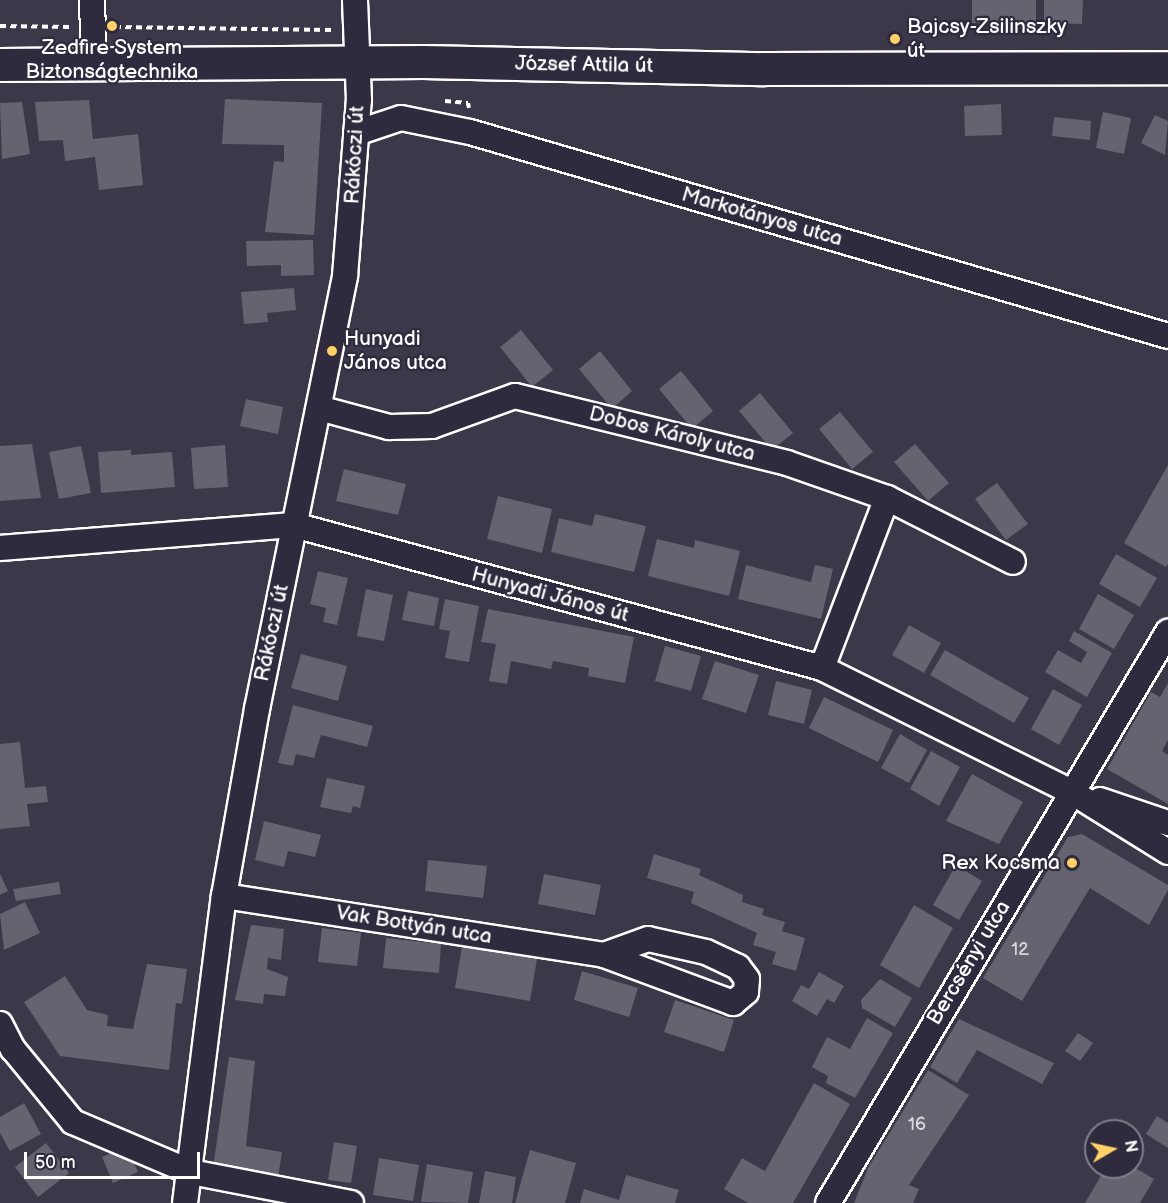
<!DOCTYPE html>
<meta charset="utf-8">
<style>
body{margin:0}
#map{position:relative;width:1168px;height:1203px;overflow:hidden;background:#3c3749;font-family:"Balsamiq Sans",sans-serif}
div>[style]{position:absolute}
.building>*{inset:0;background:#666270}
.path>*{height:4px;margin-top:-2px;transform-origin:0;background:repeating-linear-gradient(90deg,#fff 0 6px,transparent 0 10.5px)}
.roads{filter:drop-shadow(2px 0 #fff) drop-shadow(-2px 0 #fff) drop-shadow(0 2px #fff) drop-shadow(0 -2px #fff)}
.minor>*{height:24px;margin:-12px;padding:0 12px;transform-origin:12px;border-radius:12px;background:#2f2a3d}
.major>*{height:32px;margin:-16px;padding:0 16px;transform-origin:16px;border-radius:16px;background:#2f2a3d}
.dots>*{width:16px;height:16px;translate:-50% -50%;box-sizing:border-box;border:3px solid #2f2a3d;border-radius:50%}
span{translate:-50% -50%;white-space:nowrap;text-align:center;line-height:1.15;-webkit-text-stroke:4.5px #2f2a3d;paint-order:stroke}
.number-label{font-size:18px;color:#d9d8db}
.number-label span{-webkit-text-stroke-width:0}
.poi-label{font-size:21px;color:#fff}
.left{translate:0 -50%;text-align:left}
.right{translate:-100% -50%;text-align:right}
.street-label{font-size:21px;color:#fff}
.north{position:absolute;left:1084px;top:1119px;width:60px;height:60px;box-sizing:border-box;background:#2f2a3d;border:2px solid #827f8b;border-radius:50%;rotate:81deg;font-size:16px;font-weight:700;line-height:24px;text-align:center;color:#fff}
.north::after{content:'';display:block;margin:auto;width:21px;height:27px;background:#ffd166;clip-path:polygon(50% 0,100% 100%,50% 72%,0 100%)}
.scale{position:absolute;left:24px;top:1152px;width:176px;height:27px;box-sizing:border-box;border:3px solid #fff;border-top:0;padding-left:8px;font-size:18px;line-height:21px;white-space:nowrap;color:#fff;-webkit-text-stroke:4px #2f2a3d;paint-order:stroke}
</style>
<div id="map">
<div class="building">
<div style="clip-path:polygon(972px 0,1036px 0,1036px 24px,972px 23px)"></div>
<div style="clip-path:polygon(1044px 0,1083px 0,1082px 24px,1044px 23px)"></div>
<div style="clip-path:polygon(225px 99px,322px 103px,314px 235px,265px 232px,274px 161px,284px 162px,284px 145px,222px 144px)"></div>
<div style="clip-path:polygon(89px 100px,93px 139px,138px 134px,143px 185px,99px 190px,95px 157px,65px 161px,63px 140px,39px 141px,35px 102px)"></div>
<div style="clip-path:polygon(22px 102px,30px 154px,2px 159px,0 103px)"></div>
<div style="clip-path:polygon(1001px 104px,1002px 135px,965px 136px,964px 106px)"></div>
<div style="clip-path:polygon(1103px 112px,1131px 118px,1124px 154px,1096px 148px)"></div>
<div style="clip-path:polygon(1155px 115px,1168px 121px,1165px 155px,1141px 143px)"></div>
<div style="clip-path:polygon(1054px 117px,1091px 121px,1090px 140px,1052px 136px)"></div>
<div style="clip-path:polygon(313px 240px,314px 275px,281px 276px,281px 265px,247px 266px,246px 241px)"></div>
<div style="clip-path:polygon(294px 288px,296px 310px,267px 313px,268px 322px,244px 324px,241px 292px)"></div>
<div style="clip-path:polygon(521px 330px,553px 370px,532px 387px,500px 347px)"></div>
<div style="clip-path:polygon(600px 351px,632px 391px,612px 409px,579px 369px)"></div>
<div style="clip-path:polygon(681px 371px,713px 411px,692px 429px,659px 389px)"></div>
<div style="clip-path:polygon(760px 393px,793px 433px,772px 450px,739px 411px)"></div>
<div style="clip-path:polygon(246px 399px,283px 407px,278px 434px,240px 426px)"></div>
<div style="clip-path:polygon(840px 412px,873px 452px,852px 469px,819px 429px)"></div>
<div style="clip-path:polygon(32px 444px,41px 498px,0 501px,0 446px)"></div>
<div style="clip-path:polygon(915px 444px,949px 483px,928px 501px,894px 462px)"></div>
<div style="clip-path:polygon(225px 445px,228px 487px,194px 489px,191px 448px)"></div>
<div style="clip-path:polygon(81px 446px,91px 493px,59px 499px,49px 452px)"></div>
<div style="clip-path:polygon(131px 450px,131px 455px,172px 452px,175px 487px,101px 493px,98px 452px)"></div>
<div style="clip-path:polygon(1168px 465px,1168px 564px,1166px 567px,1124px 543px)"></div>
<div style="clip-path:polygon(344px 469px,406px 484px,398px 515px,336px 501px)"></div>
<div style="clip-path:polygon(997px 483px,1028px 524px,1006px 540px,975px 499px)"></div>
<div style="clip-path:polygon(498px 496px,552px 509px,542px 553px,487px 539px)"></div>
<div style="clip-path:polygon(595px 514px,646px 526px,634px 572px,551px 552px,559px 518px,592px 526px)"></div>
<div style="clip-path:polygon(657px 539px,694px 548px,695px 540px,740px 551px,729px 596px,648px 576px)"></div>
<div style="clip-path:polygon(1116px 554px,1157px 578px,1140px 607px,1099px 584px)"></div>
<div style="clip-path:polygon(746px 565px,811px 582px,815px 565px,833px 569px,821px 619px,738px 599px)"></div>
<div style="clip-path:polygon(318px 571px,348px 578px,337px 625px,323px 622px,326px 608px,310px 604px)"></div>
<div style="clip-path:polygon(366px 589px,393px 595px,384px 641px,357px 636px)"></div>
<div style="clip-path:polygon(408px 591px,439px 598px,434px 626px,402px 620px)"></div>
<div style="clip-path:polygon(1098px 594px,1134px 615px,1114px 649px,1079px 629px)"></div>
<div style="clip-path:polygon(445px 599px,479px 606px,469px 662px,445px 658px,450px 631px,439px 629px)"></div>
<div style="clip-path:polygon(488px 609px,634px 637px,625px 683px,588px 676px,589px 668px,553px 661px,551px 669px,511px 661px,507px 684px,489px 681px,496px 644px,481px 642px)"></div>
<div style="clip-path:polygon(909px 625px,941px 643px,924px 673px,892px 655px)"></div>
<div style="clip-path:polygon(1074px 631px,1112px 653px,1087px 697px,1045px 672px,1058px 650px,1081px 663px,1087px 652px,1069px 641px)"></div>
<div style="clip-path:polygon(665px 646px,701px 656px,691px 691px,655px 681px)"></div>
<div style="clip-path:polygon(945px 650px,1029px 698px,1014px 723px,930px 675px)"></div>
<div style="clip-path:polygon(301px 654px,347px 666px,338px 701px,291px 688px)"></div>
<div style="clip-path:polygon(715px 661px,759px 675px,746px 713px,702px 699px)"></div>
<div style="clip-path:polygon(776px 681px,812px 690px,804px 724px,768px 715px)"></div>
<div style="clip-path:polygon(1168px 683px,1168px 740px,1162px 751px,1168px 755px,1168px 804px,1107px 769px,1151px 692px,1160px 697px)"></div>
<div style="clip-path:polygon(1053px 689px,1082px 705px,1059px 745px,1031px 729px)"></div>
<div style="clip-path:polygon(824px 697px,893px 730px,878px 762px,809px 728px)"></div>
<div style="clip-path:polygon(293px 705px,373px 726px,367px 747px,321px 735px,314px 758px,296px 754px,293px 766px,278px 763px)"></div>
<div style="clip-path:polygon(900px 734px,927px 750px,909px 783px,881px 768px)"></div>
<div style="clip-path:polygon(20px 742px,25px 788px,46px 786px,48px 802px,27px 804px,30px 826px,0 829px,0 744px)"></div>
<div style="clip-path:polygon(931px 751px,960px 767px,939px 806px,910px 789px)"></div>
<div style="clip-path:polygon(972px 774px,1023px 802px,999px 844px,946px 821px)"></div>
<div style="clip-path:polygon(327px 778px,365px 786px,360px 808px,353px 806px,351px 813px,320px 807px)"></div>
<div style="clip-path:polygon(264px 821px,321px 835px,315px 857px,288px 851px,284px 867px,255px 860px)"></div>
<div style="clip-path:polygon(1082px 834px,1168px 885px,1168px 890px,1149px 925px,1090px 888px,1022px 1001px,983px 978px,1068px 837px)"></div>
<div style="clip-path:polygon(654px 854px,701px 869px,699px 875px,743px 895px,742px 902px,764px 909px,762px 915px,785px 922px,782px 931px,805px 938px,796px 971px,772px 964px,776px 952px,753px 945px,757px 933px,691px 903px,694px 892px,647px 878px)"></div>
<div style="clip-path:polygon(428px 860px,487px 866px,483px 898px,425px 891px)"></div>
<div style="clip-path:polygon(956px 865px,982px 881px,959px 920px,933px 905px)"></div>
<div style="clip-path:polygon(0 874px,8px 891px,0 895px)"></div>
<div style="clip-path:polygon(544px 874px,601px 885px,595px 915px,538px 904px)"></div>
<div style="clip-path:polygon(59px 882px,61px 894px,16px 901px,13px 889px)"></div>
<div style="clip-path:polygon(25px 902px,40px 933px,4px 950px,0 914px)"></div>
<div style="clip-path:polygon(914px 905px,953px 928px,919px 988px,880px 965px)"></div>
<div style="clip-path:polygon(251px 925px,284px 929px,281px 960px,268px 958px,267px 969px,288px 977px,285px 996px,264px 994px,263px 1004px,235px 1000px)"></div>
<div style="clip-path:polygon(322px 928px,361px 933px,357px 966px,318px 962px)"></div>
<div style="clip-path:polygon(386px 938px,441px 944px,439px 973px,383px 968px)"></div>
<div style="clip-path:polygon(462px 946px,537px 959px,530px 1001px,455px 988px)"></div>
<div style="clip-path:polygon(147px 964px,187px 969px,182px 1004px,176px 1003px,169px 1070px,60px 1056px,24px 1002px,65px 976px,87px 1010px,108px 1015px,107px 1026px,133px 1029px)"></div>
<div style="clip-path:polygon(582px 971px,638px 988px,629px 1017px,574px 1000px)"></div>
<div style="clip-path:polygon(819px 972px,844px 986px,834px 1003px,827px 999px,817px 1016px,792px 1001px,801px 985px,809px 989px)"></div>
<div style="clip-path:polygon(880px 979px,912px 998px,895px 1027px,862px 1008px,861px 1000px)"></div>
<div style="clip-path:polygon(675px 1000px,734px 1020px,724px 1052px,664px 1032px)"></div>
<div style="clip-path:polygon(867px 1018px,893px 1033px,855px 1098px,826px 1083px,828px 1076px,812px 1067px,827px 1037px,850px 1049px)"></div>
<div style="clip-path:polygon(959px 1019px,1054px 1063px,1042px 1084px,977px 1050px,957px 1083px,930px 1067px)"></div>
<div style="clip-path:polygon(1078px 1033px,1093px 1043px,1080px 1061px,1065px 1051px)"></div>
<div style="clip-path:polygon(229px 1057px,255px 1061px,246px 1146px,282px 1152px,278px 1178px,213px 1168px)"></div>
<div style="clip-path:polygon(928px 1070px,969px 1095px,909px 1185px,919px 1189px,913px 1203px,854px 1203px,868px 1168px)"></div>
<div style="clip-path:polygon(814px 1083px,850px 1104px,793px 1203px,748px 1203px,724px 1189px,742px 1158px,765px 1171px)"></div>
<div style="clip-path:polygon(24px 1103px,41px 1134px,10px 1151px,0 1133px,0 1117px)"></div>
<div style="clip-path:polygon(1157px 1116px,1168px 1123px,1168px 1148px,1146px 1134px)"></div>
<div style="clip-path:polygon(334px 1142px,357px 1146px,351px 1183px,328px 1180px)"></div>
<div style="clip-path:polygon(46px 1143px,69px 1173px,38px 1197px,15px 1167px)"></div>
<div style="clip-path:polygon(127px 1146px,138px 1172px,113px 1183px,102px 1157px)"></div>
<div style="clip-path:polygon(530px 1150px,576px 1163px,565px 1203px,515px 1203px)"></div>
<div style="clip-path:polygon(379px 1158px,419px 1165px,413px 1201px,373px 1195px)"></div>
<div style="clip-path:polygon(427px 1164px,473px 1172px,468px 1203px,421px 1202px)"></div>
<div style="clip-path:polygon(1132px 1166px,1154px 1179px,1140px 1203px,1085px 1203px,1106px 1167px)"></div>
<div style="clip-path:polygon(485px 1171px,516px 1177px,512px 1203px,479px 1203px)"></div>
<div style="clip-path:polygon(626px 1175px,679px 1190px,675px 1203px,580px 1203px,584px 1189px,619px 1200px)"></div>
</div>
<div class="path">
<div style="left:0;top:26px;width:71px;rotate:0.8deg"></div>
<div style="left:115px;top:27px;width:220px;rotate:0.8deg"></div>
<div style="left:445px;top:101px;width:23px;rotate:5deg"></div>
<div style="left:468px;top:103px;width:5px;rotate:79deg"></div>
</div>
<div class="roads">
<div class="minor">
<div style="left:92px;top:0;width:66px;rotate:88.3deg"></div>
<div style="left:356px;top:133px;width:47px;rotate:-18.4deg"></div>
<div style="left:401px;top:118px;width:70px;rotate:11.5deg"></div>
<div style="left:470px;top:132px;width:727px;rotate:16.29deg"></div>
<div style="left:319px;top:408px;width:73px;rotate:15.2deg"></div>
<div style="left:389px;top:427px;width:43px;rotate:-1.3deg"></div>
<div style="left:432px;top:426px;width:88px;rotate:-19.9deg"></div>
<div style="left:515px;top:396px;width:280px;rotate:13.8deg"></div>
<div style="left:787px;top:463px;width:106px;rotate:19.3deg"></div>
<div style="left:887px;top:498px;width:141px;rotate:26.9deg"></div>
<div style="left:0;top:548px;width:295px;rotate:-4.5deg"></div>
<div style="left:294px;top:525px;width:547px;rotate:15.15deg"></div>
<div style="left:822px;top:668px;width:279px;rotate:26.4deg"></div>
<div style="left:1072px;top:792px;width:113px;rotate:32deg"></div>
<div style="left:822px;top:668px;width:182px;rotate:-69.1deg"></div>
<div style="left:1100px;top:800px;width:72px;rotate:18.7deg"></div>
<div style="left:224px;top:896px;width:385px;rotate:8.8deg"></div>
<div style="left:604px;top:955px;width:138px;rotate:20.4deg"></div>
<div style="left:733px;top:1003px;width:17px;rotate:-40deg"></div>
<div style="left:746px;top:992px;width:13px;rotate:-86deg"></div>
<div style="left:747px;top:979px;width:15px;rotate:-127deg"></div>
<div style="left:738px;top:967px;width:35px;rotate:-155deg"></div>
<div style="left:706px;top:952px;width:59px;rotate:-167.4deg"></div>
<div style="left:648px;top:939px;width:47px;rotate:160deg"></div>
<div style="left:0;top:1024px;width:28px;rotate:63deg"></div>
<div style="left:13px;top:1049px;width:94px;rotate:50.6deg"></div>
<div style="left:73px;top:1122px;width:128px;rotate:23deg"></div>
<div style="left:191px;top:1172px;width:163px;rotate:11deg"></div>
<div style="left:185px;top:1203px;width:309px;rotate:-82.8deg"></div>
<div style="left:224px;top:896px;width:190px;rotate:-80deg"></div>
<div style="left:257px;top:709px;width:442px;rotate:-78.5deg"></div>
<div style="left:345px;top:276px;width:177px;rotate:-85.5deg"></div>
<div style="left:359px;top:100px;width:100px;rotate:-92.3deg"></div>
<div style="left:828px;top:1203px;width:665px;rotate:-59.23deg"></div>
</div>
<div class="major">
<div style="left:0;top:65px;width:423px;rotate:-0.4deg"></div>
<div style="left:423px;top:62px;width:341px;rotate:1.2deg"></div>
<div style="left:764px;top:69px;width:404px;rotate:-0.1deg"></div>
</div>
</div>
<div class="dots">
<div style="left:112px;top:26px;background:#ffd166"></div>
<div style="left:895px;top:39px;background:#ffd166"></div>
<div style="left:332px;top:351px;background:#ffd166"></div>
<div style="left:1072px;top:863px;background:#ffd166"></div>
</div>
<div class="number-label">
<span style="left:1020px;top:950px">12</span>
<span style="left:917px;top:1125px">16</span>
</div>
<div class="poi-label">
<span class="left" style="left:907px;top:39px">Bajcsy-Zsilinszky<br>út</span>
<span style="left:112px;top:60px">Zedfire System<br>Biztonságtechnika</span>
<span class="left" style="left:344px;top:351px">Hunyadi<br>János utca</span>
<span class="right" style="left:1060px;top:863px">Rex Kocsma</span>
</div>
<div class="street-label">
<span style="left:584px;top:65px;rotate:1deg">József Attila út</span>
<span style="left:355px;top:155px;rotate:-87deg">Rákóczi út</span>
<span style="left:762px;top:217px;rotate:16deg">Markotányos utca</span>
<span style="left:672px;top:434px;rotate:14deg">Dobos Károly utca</span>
<span style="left:550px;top:595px;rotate:15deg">Hunyadi János út</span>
<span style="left:272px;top:633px;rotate:-78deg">Rákóczi út</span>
<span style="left:414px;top:925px;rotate:9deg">Vak Bottyán utca</span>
<span style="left:969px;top:963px;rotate:-59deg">Bercsényi utca</span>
</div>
<div class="north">N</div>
<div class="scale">50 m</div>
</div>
